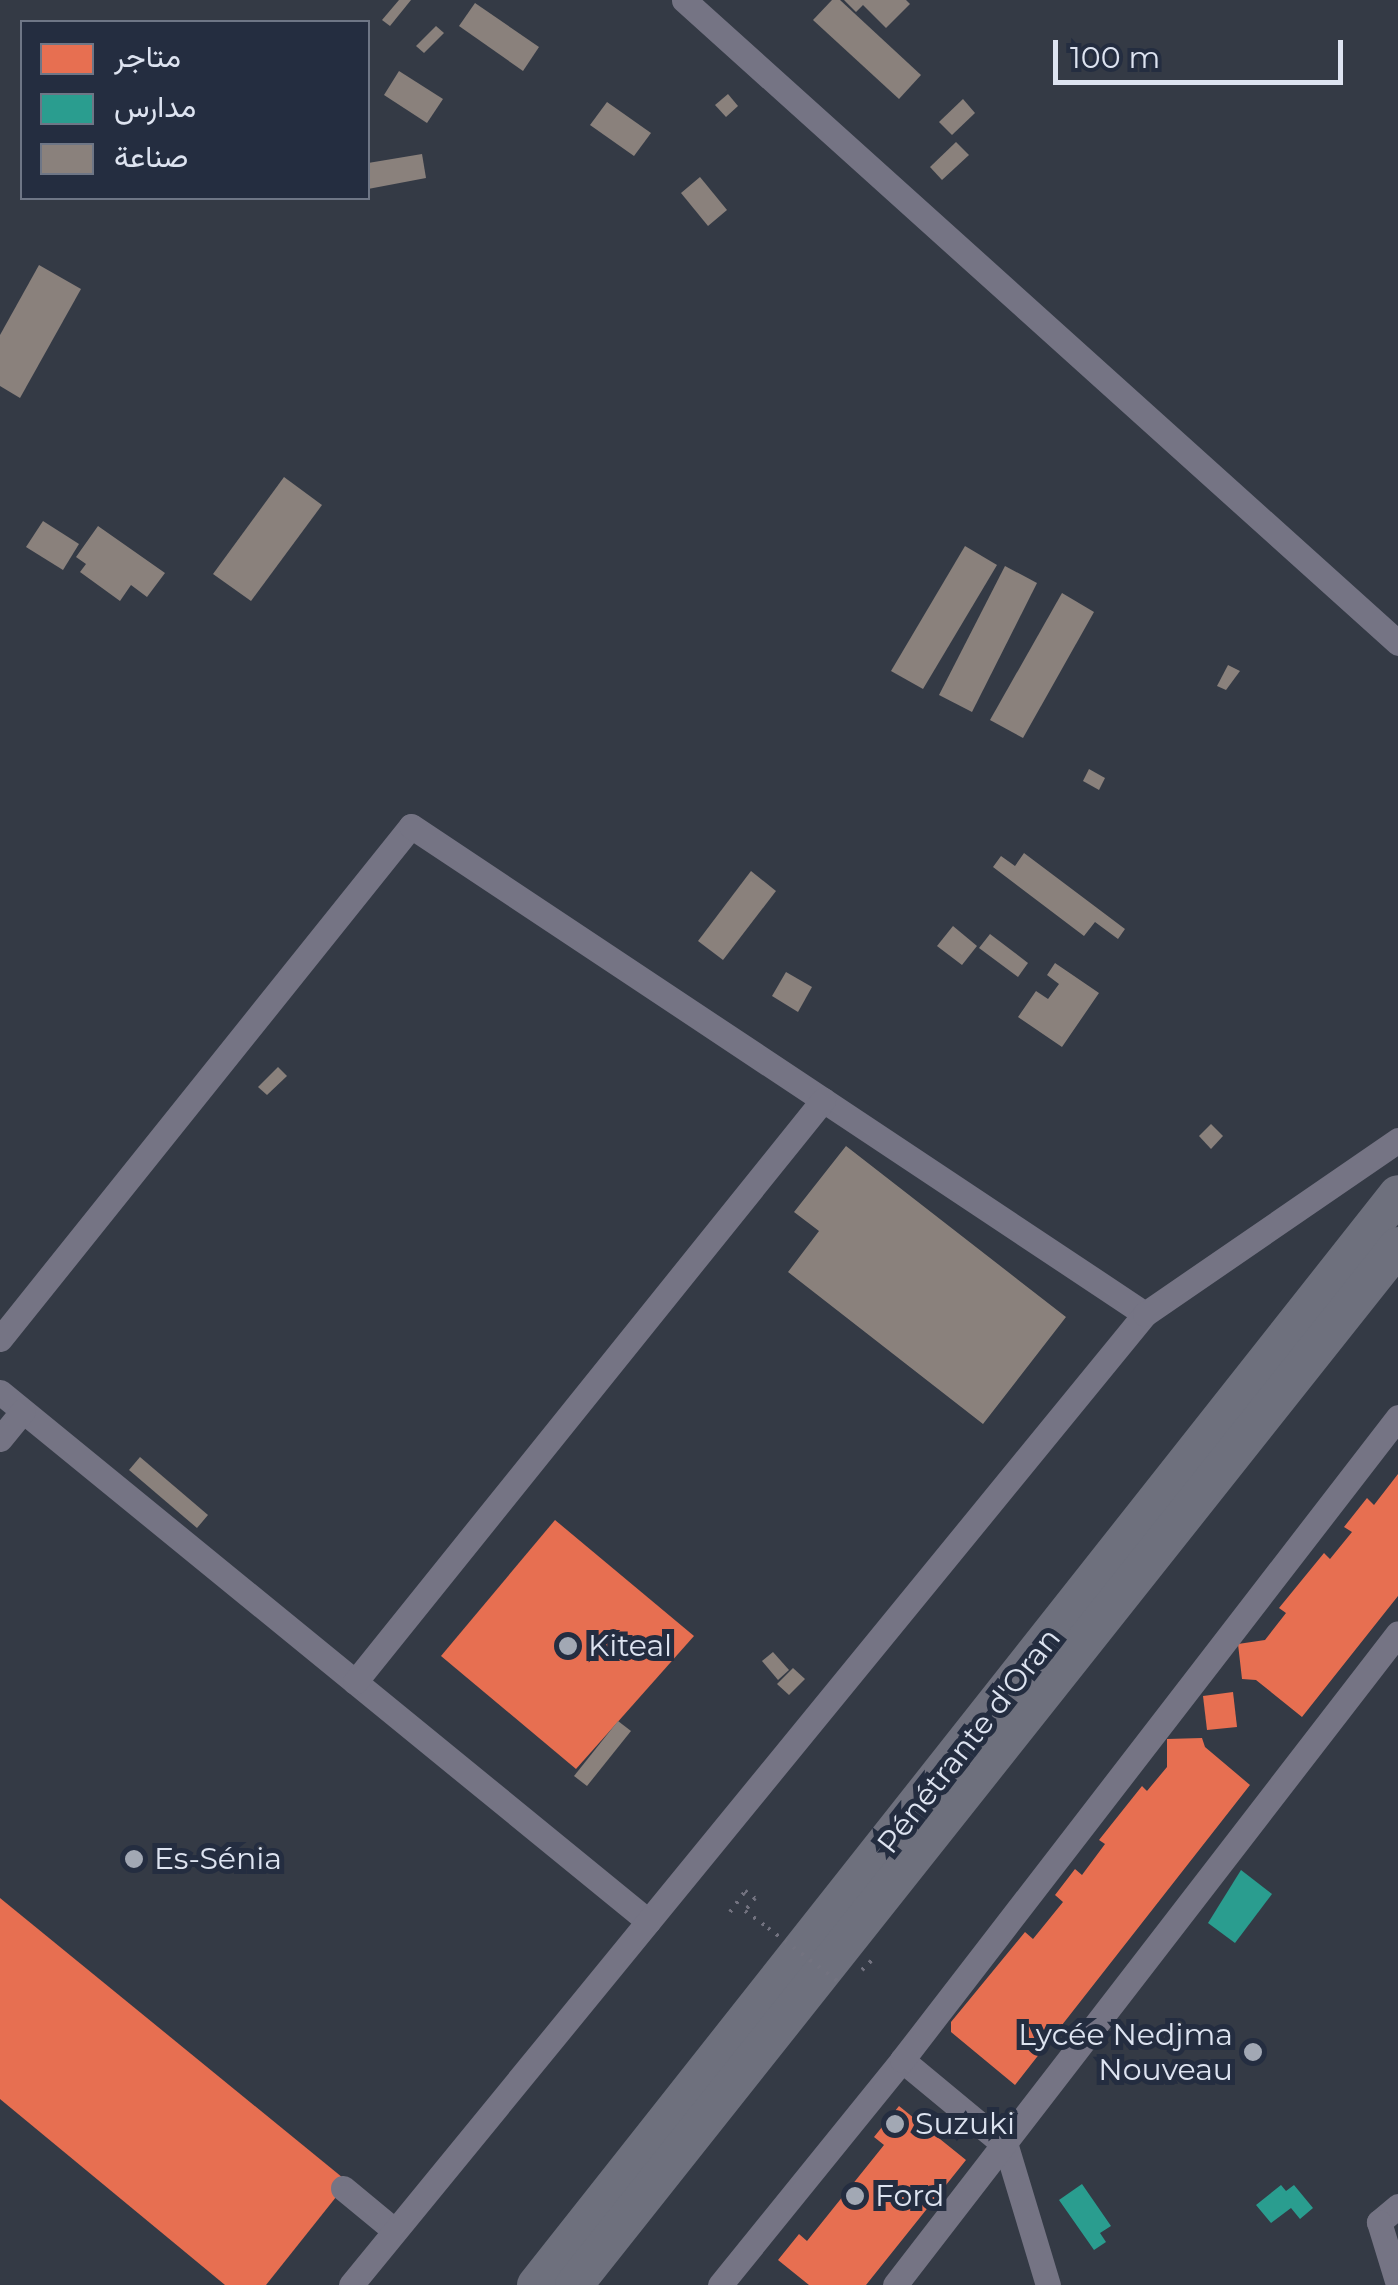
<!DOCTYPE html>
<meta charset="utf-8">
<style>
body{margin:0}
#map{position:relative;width:1398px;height:2285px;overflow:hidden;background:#343a45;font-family:Montserrat,Vazirmatn,sans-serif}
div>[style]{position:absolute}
.shops>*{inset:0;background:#e76f51}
.schools>*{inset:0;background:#2a9d8f}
.industry>*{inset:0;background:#8a817c}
.path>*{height:4px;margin-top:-2px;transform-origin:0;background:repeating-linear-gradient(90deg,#72727f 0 2.5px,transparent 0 10.5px)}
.minor>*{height:25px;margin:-12.5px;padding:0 12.5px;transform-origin:12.5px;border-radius:12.5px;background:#757484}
.highway>*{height:38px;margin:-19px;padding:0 19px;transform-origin:19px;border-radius:19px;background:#6e707d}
.path-bridge>*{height:4px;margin-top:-2px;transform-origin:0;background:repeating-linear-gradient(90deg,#72727f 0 2.5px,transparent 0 10.5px)}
.dots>*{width:28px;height:28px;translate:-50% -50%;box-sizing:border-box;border:5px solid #242d40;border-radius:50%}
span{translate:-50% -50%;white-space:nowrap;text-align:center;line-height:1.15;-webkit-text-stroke:10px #242d40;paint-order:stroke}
.poi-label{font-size:30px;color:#dde3f0}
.left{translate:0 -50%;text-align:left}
.right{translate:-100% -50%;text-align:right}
.street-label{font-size:30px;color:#dde3f0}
.legend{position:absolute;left:20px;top:20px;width:350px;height:180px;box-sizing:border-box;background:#242d40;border:2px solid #6e7686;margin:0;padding:12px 18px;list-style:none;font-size:30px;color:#dde3f0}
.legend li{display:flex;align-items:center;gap:20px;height:50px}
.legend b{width:50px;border:2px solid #6e7686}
.scale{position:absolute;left:1053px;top:40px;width:290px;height:45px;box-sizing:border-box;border:5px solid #dde3f0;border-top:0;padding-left:12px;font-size:30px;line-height:35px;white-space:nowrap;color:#dde3f0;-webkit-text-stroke:8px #242d40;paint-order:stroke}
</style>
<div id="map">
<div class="shops">
<div style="clip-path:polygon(1398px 1474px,1398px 1596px,1302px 1717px,1256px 1680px,1242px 1679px,1238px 1644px,1265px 1640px,1286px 1613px,1279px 1608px,1324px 1553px,1330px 1559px,1352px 1532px,1344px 1527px,1367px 1498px,1374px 1505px)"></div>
<div style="clip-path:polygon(555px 1520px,694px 1636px,576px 1769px,441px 1656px)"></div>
<div style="clip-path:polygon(1233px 1692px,1237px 1727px,1207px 1730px,1203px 1696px)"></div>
<div style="clip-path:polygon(1202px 1738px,1205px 1747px,1250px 1785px,1015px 2085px,951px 2032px,951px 2022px,1025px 1932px,1033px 1939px,1063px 1902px,1055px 1895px,1075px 1869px,1082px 1875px,1105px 1844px,1099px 1840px,1142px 1786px,1147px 1791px,1167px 1767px,1167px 1739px)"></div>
<div style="clip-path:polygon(0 1898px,348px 2182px,266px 2285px,225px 2285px,0 2099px)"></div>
<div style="clip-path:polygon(899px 2106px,966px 2160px,866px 2285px,809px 2285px,778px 2260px,799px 2234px,807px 2241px,884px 2145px,874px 2137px)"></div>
</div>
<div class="schools">
<div style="clip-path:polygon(1241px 1870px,1272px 1894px,1235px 1943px,1208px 1923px)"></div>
<div style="clip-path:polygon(1082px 2184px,1111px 2226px,1100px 2233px,1106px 2242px,1094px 2250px,1059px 2200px)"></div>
<div style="clip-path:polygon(1281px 2185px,1286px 2191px,1294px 2185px,1313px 2208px,1300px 2219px,1291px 2208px,1271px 2223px,1256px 2205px)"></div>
</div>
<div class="industry">
<div style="clip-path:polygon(399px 0,411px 0,390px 26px,382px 20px)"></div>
<div style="clip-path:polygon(832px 0,840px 0,921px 75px,899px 99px,813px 20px)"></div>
<div style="clip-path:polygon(844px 0,906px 0,910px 4px,886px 28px,863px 5px,856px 12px)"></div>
<div style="clip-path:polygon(475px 3px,539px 47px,523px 71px,459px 26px)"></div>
<div style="clip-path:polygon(436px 26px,444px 33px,424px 53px,416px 46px)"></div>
<div style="clip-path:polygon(399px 71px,443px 99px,427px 123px,384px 95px)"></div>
<div style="clip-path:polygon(728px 94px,738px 106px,726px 117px,715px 105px)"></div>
<div style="clip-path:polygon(963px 99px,975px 113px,952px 135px,939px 122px)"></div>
<div style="clip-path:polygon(607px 102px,651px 133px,634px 156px,590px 125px)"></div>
<div style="clip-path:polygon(956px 142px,969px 155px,942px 180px,930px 167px)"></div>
<div style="clip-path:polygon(422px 154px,426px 178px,368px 189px,368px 163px)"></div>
<div style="clip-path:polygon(700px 177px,727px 210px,708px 226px,681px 193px)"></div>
<div style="clip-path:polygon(39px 265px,81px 289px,20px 398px,0 386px,0 335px)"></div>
<div style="clip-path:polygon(284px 477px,322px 505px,251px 601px,213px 574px)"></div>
<div style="clip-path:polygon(43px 521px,79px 544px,63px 570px,26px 547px)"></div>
<div style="clip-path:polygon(98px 526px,165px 573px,147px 597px,131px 585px,120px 601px,80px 572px,86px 564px,76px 557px)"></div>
<div style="clip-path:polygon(965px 546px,997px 565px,923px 689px,891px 671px)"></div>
<div style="clip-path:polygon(1005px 566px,1037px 583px,972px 712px,939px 695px)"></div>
<div style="clip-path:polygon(1062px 593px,1094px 612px,1023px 738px,990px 720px)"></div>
<div style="clip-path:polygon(1228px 665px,1240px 671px,1226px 690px,1217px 686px)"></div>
<div style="clip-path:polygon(1089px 769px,1105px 778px,1099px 790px,1083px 781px)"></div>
<div style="clip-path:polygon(1024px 853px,1125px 929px,1118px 939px,1095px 922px,1084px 936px,993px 867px,1001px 856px,1015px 866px)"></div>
<div style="clip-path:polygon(751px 871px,776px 891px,723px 960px,698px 941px)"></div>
<div style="clip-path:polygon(953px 926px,977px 946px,962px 965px,937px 946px)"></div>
<div style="clip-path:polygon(990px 934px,1028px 963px,1018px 977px,979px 948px)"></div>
<div style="clip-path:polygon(1055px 963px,1099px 993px,1062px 1047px,1018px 1017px,1036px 991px,1048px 999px,1059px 984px,1047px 975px)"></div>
<div style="clip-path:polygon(786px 972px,812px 987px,798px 1012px,772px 996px)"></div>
<div style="clip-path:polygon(278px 1067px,287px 1076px,267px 1095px,258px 1087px)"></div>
<div style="clip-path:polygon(1211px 1124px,1223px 1136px,1211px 1149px,1199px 1136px)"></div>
<div style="clip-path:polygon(846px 1146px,1066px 1317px,983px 1424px,788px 1272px,819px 1231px,794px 1212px)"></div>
<div style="clip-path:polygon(140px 1457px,208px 1515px,197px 1528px,129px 1470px)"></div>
<div style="clip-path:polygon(773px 1652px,789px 1670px,778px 1680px,762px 1661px)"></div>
<div style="clip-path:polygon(793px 1668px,805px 1679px,789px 1695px,777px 1684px)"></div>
<div style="clip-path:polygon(618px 1721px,631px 1731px,587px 1786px,574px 1776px)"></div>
</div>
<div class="path">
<div style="left:730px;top:1912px;width:26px;rotate:-54deg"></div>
<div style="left:745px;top:1891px;width:12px;rotate:35deg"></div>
<div style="left:755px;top:1898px;width:16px;rotate:128deg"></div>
<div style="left:745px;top:1911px;width:29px;rotate:36deg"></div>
<div style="left:862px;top:1970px;width:20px;rotate:-45deg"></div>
</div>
<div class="minor">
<div style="left:684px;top:0;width:961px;rotate:42deg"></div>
<div style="left:0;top:1339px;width:657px;rotate:-51.3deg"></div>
<div style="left:411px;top:826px;width:881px;rotate:33.62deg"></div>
<div style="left:0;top:1392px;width:837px;rotate:39.23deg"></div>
<div style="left:0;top:1439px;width:36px;rotate:-51deg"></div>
<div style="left:355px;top:1682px;width:747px;rotate:-51.2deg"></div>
<div style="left:902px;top:2060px;width:135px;rotate:39.6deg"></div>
<div style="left:1006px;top:2146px;width:145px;rotate:73.2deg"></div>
<div style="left:343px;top:2188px;width:67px;rotate:39.6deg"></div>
<div style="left:1398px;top:2206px;width:25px;rotate:140deg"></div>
<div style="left:1379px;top:2222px;width:65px;rotate:73deg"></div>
<div style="left:351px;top:2285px;width:1254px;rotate:-50.73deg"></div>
<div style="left:1145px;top:1314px;width:307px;rotate:-34.5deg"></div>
<div style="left:720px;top:2285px;width:289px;rotate:-51deg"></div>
<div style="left:902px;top:2060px;width:812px;rotate:-52.35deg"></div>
<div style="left:895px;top:2285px;width:823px;rotate:-52.35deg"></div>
</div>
<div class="highway">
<div style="left:536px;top:2285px;width:1390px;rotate:-51.69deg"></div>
<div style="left:574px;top:2285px;width:1326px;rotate:-51.58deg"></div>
</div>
<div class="path-bridge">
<div style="left:768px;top:1928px;width:91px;rotate:37.4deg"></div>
</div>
<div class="dots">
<div style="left:568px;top:1646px;background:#a2a8b4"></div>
<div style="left:134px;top:1859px;background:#a2a8b4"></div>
<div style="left:1253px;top:2052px;background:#a2a8b4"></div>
<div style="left:895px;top:2124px;background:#a2a8b4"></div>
<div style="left:855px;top:2196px;background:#a2a8b4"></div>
</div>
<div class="poi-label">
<span class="left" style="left:588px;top:1646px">Kiteal</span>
<span class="left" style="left:154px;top:1859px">Es-Sénia</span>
<span class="right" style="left:1233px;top:2052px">Lycée Nedjma<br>Nouveau</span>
<span class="left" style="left:915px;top:2124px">Suzuki</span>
<span class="left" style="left:875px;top:2196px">Ford</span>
</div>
<div class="street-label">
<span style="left:969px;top:1741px;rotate:-52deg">Pénétrante d'Oran</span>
</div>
<ul class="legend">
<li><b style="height:28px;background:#e76f51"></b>متاجر</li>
<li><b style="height:28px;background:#2a9d8f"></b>مدارس</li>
<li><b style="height:28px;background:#8a817c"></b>صناعة</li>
</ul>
<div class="scale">100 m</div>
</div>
